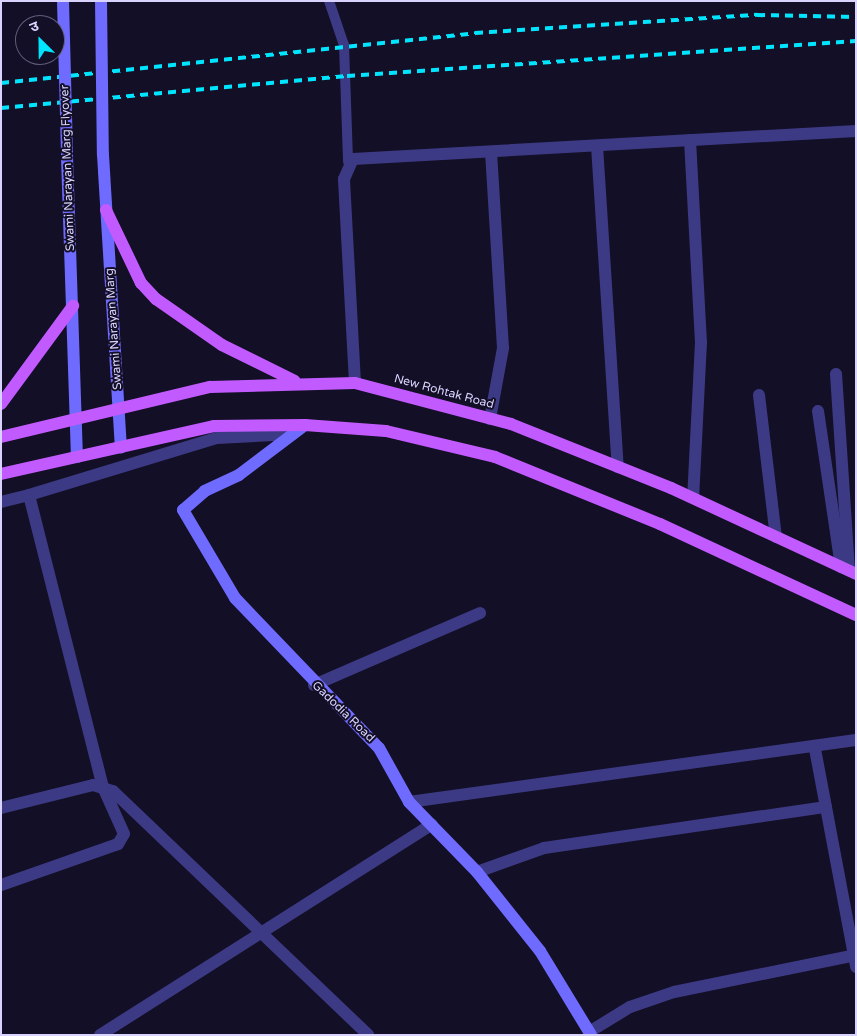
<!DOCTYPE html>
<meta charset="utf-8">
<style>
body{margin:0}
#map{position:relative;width:857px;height:1036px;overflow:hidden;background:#130f26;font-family:"Varela Round","Noto Sans Devanagari",sans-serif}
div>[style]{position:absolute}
.lane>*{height:10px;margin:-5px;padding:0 5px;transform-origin:5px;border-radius:5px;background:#3d3a85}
.street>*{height:12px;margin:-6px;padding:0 6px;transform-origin:6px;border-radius:6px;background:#3d3a85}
.secondary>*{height:12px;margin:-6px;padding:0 6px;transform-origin:6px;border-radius:6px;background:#6f6bff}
.primary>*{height:12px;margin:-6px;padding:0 6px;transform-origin:6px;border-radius:6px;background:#c25bff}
.rail>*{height:4px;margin-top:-2px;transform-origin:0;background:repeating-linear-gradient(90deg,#00e5ff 0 8px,transparent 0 14px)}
.secondary-bridge>*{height:12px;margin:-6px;padding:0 6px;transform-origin:6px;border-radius:6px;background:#6f6bff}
span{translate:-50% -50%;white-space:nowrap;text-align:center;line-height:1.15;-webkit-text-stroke:4px #130f26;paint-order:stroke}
.street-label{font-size:12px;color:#d9d4ff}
.frame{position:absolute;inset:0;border:2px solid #d9d4ff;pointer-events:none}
.north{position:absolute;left:15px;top:15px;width:50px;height:50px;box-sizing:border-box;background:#130f26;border:1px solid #625e7d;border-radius:50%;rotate:337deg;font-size:14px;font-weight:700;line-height:20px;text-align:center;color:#d9d4ff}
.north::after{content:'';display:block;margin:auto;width:18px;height:22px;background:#00e5ff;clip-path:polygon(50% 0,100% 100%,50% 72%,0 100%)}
</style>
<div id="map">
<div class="lane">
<div style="left:329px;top:1px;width:46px;rotate:71.2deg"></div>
<div style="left:344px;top:45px;width:117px;rotate:88deg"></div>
</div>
<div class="street">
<div style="left:690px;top:140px;width:202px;rotate:86.9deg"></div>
<div style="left:701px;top:342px;width:156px;rotate:92.9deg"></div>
<div style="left:597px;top:146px;width:322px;rotate:86.3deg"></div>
<div style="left:836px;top:374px;width:197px;rotate:86.2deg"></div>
<div style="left:355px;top:383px;width:204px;rotate:-93.1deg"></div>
<div style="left:344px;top:179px;width:22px;rotate:-66deg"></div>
<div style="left:353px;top:159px;width:504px;rotate:-3.19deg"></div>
<div style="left:759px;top:395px;width:143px;rotate:83.2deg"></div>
<div style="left:818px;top:411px;width:158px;rotate:81.6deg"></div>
<div style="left:490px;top:419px;width:72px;rotate:-79.6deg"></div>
<div style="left:503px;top:348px;width:195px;rotate:-93.5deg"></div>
<div style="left:29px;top:495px;width:196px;rotate:-16.9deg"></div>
<div style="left:217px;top:438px;width:76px;rotate:-3deg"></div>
<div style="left:1px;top:502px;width:29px;rotate:-14deg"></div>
<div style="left:29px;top:495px;width:301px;rotate:75.8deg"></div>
<div style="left:103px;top:787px;width:51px;rotate:65.9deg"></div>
<div style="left:124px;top:834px;width:12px;rotate:121deg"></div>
<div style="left:118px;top:844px;width:124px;rotate:160.7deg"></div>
<div style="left:314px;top:685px;width:181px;rotate:-23.4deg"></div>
<div style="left:815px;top:749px;width:222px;rotate:79.3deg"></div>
<div style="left:409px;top:802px;width:451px;rotate:-7.9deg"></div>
<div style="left:1px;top:808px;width:95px;rotate:-14deg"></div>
<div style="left:93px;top:785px;width:21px;rotate:17deg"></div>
<div style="left:113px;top:791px;width:353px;rotate:43.7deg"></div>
<div style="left:477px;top:872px;width:71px;rotate:-19.7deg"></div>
<div style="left:544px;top:848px;width:285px;rotate:-8.3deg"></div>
<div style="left:589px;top:1032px;width:48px;rotate:-31.4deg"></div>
<div style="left:630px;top:1007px;width:46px;rotate:-18.8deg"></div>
<div style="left:674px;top:992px;width:186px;rotate:-11.5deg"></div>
<div style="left:100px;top:1035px;width:393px;rotate:-32.4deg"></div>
</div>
<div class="secondary">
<div style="left:103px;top:155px;width:293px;rotate:86.5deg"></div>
<div style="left:67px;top:157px;width:300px;rotate:88.1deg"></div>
<div style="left:305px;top:425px;width:83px;rotate:142.9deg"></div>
<div style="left:239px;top:475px;width:38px;rotate:155deg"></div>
<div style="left:205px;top:491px;width:29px;rotate:139deg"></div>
<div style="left:183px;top:510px;width:102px;rotate:59.4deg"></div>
<div style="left:235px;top:598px;width:208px;rotate:46.2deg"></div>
<div style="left:379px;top:748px;width:62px;rotate:60.9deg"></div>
<div style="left:409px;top:802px;width:98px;rotate:45.8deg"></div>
<div style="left:477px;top:872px;width:101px;rotate:51.4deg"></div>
<div style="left:540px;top:951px;width:98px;rotate:58.7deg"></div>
</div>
<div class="primary">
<div style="left:106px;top:210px;width:81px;rotate:64.4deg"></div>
<div style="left:141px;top:283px;width:22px;rotate:47deg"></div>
<div style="left:156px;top:299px;width:80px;rotate:34.9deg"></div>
<div style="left:222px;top:345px;width:81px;rotate:26.3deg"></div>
<div style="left:1px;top:404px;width:122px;rotate:-53.7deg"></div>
<div style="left:1px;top:437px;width:215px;rotate:-13.5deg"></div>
<div style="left:210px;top:387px;width:145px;rotate:-1.6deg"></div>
<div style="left:355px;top:383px;width:161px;rotate:14.7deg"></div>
<div style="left:511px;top:424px;width:172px;rotate:21.8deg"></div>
<div style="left:671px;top:488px;width:204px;rotate:24.9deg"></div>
<div style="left:1px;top:474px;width:218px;rotate:-12.7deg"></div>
<div style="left:214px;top:426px;width:91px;rotate:-0.6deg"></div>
<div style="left:305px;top:425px;width:81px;rotate:4.2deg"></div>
<div style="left:386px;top:431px;width:112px;rotate:13.4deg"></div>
<div style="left:495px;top:457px;width:178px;rotate:22.1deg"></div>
<div style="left:660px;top:524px;width:216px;rotate:24.9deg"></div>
</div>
<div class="rail">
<div style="left:1px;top:83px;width:477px;rotate:-6deg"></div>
<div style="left:475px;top:33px;width:283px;rotate:-3.7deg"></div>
<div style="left:757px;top:15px;width:99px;rotate:1.2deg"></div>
<div style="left:1px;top:108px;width:347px;rotate:-5.3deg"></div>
<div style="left:347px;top:76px;width:510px;rotate:-3.93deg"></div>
</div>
<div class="secondary-bridge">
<div style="left:63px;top:1px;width:156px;rotate:88.5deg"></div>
<div style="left:101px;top:1px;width:154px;rotate:89.3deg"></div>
</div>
<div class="street-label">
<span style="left:68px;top:168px;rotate:-92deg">Swami Narayan Marg Flyover</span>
<span style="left:114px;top:329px;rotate:-94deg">Swami Narayan Marg</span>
<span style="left:444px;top:392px;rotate:15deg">New Rohtak Road</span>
<span style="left:343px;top:712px;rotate:44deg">Gadodia Road</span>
</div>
<div class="frame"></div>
<div class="north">उ</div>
</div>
